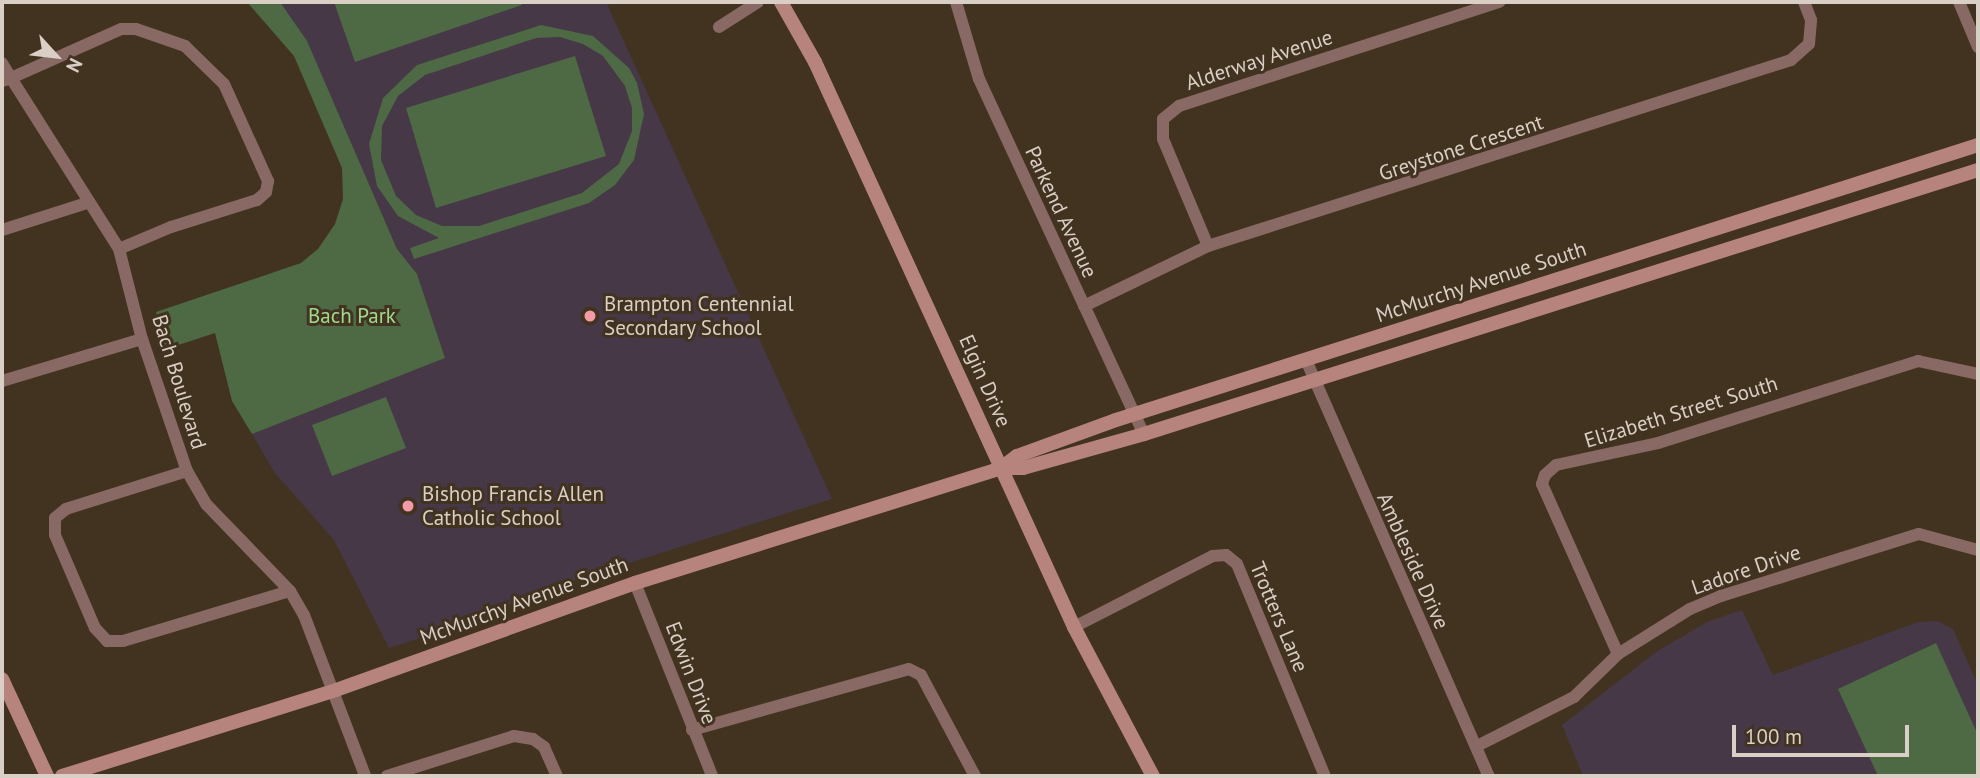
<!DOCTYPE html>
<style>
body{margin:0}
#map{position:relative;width:1980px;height:778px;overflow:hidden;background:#423321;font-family:"PT Sans",sans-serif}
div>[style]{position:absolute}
.education>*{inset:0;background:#463846}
.green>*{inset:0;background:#4d6a45}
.street>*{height:12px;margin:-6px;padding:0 6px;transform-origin:6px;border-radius:6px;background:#896964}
.secondary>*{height:14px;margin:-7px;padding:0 7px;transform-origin:7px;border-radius:7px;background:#b7847d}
.dots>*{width:19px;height:19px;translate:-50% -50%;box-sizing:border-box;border:4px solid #423321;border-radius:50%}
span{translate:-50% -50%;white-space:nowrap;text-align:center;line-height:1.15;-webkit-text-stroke:6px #423321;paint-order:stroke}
.street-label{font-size:21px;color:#d9cfc5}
.poi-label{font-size:21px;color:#d9cfc5}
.left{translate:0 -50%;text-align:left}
.park-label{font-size:21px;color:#9ddc8c}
.frame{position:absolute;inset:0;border:4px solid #d9cfc5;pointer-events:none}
.north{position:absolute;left:21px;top:21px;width:70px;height:70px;-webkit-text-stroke:5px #423321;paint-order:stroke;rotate:117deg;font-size:19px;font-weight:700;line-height:28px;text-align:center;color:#d9cfc5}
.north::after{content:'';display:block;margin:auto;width:24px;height:32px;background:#d9cfc5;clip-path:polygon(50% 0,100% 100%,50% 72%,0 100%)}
.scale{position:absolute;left:1732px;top:725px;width:177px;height:32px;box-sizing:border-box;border:4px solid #d9cfc5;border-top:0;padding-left:9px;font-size:21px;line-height:24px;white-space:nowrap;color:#d9cfc5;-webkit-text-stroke:5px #423321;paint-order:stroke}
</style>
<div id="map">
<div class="education">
<div style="clip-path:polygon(280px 2px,606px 2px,832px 499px,547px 589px,458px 626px,389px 648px,334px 540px,275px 473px,252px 434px,445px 358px,417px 275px,397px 249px,340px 118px)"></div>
<div style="clip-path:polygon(1742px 610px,1773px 675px,1918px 622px,1937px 621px,1953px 629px,1978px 685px,1978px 776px,1583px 776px,1562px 725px,1656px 652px,1707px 622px)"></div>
</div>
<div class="green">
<div style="clip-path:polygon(247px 2px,280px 2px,307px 41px,397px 249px,417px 274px,445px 358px,252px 434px,232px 401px,215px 333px,166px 349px,156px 312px,301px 263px,318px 249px,335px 224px,343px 199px,342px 168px,294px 56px)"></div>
<div style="clip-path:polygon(334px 2px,521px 2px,522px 5px,355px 62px)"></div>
<div style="clip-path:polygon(evenodd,541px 25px,593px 36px,629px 68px,637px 83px,644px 114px,634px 160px,615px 185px,589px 203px,414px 259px,410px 248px,439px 238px,398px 216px,377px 186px,369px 144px,383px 98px,417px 65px,541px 25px,560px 37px,583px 44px,603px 56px,625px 86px,632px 108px,632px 131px,619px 164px,582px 193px,479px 226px,442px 226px,416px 215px,396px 196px,381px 160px,382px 126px,398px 96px,425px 75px,536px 38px,560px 37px)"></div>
<div style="clip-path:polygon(575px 56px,606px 156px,436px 208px,406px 108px)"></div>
<div style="clip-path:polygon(386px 397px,406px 448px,332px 476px,312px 425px)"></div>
<div style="clip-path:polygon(1936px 643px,1978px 735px,1978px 776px,1878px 776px,1838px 689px)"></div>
</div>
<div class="street">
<div style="left:956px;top:2px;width:80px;rotate:73.4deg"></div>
<div style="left:979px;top:79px;width:391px;rotate:65.1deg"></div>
<div style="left:1959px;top:2px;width:49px;rotate:67.1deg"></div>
<div style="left:719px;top:27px;width:46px;rotate:-32.7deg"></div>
<div style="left:2px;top:63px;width:17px;rotate:59deg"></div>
<div style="left:11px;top:78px;width:120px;rotate:-24deg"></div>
<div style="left:121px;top:29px;width:15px"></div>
<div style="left:136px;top:29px;width:52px;rotate:19.1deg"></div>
<div style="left:185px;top:46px;width:54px;rotate:44.3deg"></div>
<div style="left:224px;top:84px;width:107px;rotate:65.6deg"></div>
<div style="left:268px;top:181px;width:11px;rotate:100deg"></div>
<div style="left:266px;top:192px;width:12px;rotate:138deg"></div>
<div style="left:257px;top:200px;width:90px;rotate:162.6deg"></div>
<div style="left:171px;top:227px;width:56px;rotate:157.1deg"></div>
<div style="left:2px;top:81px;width:9px;rotate:-18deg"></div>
<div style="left:11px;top:78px;width:202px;rotate:57.7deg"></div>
<div style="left:119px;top:249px;width:93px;rotate:75.7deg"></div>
<div style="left:142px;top:339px;width:139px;rotate:71.2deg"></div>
<div style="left:187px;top:471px;width:39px;rotate:60deg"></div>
<div style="left:207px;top:505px;width:120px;rotate:46deg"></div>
<div style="left:290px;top:591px;width:28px;rotate:60deg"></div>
<div style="left:304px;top:615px;width:172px;rotate:69.2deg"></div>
<div style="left:2px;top:230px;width:89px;rotate:-17.6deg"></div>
<div style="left:1208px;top:246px;width:116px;rotate:-112.8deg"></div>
<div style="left:1163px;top:139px;width:20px;rotate:-90deg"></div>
<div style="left:1163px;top:119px;width:21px;rotate:-39deg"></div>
<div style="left:1179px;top:106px;width:337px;rotate:-18deg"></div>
<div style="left:1084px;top:306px;width:138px;rotate:-25.8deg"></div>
<div style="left:1208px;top:246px;width:612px;rotate:-17.69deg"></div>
<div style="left:1791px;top:60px;width:24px;rotate:-42deg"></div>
<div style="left:1809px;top:44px;width:24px;rotate:-85deg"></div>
<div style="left:1811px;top:20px;width:19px;rotate:-111deg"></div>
<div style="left:1306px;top:360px;width:454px;rotate:66.3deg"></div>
<div style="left:2px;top:381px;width:146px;rotate:-16.7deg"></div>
<div style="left:187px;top:471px;width:127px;rotate:162.6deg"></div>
<div style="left:66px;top:509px;width:14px;rotate:141deg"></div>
<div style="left:55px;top:518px;width:17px;rotate:90deg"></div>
<div style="left:55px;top:535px;width:101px;rotate:66.7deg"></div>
<div style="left:95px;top:628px;width:18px;rotate:47deg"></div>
<div style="left:107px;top:641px;width:16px"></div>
<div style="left:123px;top:641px;width:174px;rotate:-16.7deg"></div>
<div style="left:635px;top:583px;width:208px;rotate:68.2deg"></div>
<div style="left:1074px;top:627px;width:156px;rotate:-27.1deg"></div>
<div style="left:1213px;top:556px;width:13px;rotate:-4deg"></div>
<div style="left:1226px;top:555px;width:14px;rotate:39deg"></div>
<div style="left:1237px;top:564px;width:230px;rotate:67.5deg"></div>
<div style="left:1618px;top:654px;width:186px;rotate:-114.1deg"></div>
<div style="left:1542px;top:484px;width:9px;rotate:-72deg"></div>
<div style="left:1545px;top:475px;width:15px;rotate:-42deg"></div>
<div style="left:1556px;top:465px;width:104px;rotate:-12.2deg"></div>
<div style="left:1658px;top:443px;width:273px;rotate:-17.5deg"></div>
<div style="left:1918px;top:361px;width:61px;rotate:12.2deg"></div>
<div style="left:692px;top:730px;width:225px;rotate:-15.7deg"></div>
<div style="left:909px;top:669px;width:13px;rotate:27deg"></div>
<div style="left:921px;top:675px;width:115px;rotate:61.9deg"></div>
<div style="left:1477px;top:746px;width:109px;rotate:-26.8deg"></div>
<div style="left:1574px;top:697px;width:62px;rotate:-44.3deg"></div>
<div style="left:1618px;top:654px;width:85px;rotate:-32deg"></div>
<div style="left:1690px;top:609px;width:34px;rotate:-23deg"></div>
<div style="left:1721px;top:596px;width:207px;rotate:-17.4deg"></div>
<div style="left:1919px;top:534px;width:61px;rotate:15.2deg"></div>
<div style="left:387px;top:776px;width:133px;rotate:-17.5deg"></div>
<div style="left:514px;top:736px;width:19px;rotate:9deg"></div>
<div style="left:533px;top:739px;width:14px;rotate:36deg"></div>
<div style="left:544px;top:747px;width:32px;rotate:66deg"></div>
</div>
<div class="secondary">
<div style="left:781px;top:2px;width:69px;rotate:60.5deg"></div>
<div style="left:815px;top:62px;width:622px;rotate:65.37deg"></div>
<div style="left:1074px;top:627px;width:169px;rotate:62.1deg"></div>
<div style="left:1001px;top:468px;width:22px"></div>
<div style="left:1023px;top:468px;width:126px;rotate:-15.7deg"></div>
<div style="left:1144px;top:434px;width:875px;rotate:-17.57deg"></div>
<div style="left:2px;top:679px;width:107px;rotate:65.1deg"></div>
<div style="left:62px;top:776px;width:287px;rotate:-17.4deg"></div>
<div style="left:336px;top:690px;width:318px;rotate:-19.7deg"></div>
<div style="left:635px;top:583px;width:384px;rotate:-17.4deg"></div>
<div style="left:1001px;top:468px;width:20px;rotate:-37deg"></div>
<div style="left:1017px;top:456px;width:105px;rotate:-20deg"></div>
<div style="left:1116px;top:420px;width:905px;rotate:-17.69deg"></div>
</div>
<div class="dots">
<div style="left:590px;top:316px;background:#f49aa7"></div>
<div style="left:408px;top:506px;background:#f49aa7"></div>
</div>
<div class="street-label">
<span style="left:1259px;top:60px;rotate:-18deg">Alderway Avenue</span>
<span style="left:1461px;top:148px;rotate:-18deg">Greystone Crescent</span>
<span style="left:1061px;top:212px;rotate:65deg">Parkend Avenue</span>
<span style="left:1481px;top:282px;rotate:-18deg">McMurchy Avenue South</span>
<span style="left:985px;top:381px;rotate:66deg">Elgin Drive</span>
<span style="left:179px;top:382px;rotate:73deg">Bach Boulevard</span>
<span style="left:1681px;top:412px;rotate:-17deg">Elizabeth Street South</span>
<span style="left:1413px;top:561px;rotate:66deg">Ambleside Drive</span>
<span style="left:1746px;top:570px;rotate:-19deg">Ladore Drive</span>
<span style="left:524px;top:601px;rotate:-20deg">McMurchy Avenue South</span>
<span style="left:1279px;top:617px;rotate:67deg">Trotters Lane</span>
<span style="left:691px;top:673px;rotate:69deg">Edwin Drive</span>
</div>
<div class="poi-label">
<span class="left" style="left:604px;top:316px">Brampton Centennial<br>Secondary School</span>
<span class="left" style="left:422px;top:506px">Bishop Francis Allen<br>Catholic School</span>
</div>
<div class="park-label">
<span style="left:352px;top:316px">Bach Park</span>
</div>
<div class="frame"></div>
<div class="north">N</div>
<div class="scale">100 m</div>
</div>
